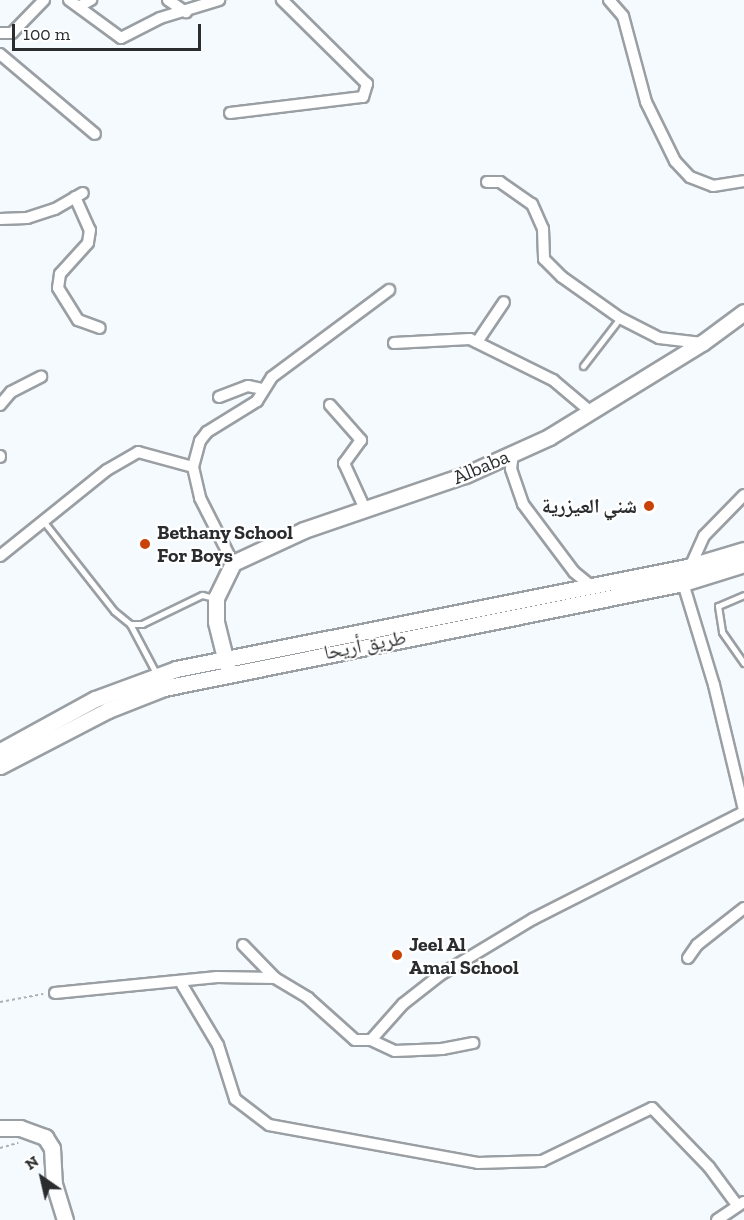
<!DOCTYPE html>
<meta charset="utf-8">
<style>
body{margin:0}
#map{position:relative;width:744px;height:1220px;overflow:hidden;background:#f5fafe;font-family:"Zilla Slab","Noto Naskh Arabic",serif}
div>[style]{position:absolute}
.path>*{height:2px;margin-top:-1px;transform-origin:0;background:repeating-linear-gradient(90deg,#acb0b3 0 3px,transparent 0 6px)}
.roads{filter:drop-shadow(2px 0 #9a9fa4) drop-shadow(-2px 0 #9a9fa4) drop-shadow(0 2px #9a9fa4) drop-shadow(0 -2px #9a9fa4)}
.lane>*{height:5px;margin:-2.5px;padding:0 2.5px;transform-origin:2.5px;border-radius:2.5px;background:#fff}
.street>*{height:10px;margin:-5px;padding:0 5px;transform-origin:5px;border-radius:5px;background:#fff}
.secondary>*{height:15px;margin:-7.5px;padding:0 7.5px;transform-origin:7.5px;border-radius:7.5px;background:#fff}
.dots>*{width:16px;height:16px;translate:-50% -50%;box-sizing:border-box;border:3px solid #fff;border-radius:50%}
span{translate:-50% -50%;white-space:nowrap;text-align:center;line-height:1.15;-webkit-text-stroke:4.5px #fff;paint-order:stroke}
.street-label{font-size:20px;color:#2a2c2e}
.poi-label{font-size:20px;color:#2a2c2e;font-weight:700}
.right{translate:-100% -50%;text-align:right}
.left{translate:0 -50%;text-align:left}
.north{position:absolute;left:12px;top:1148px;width:60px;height:60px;-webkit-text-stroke:4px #fff;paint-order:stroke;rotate:326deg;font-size:16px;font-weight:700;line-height:24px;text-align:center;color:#2a2c2e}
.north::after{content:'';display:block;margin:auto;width:21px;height:27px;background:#2a2c2e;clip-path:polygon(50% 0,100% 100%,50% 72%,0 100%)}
.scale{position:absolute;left:12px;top:24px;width:189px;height:27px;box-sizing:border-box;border:3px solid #2a2c2e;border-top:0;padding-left:8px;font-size:18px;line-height:21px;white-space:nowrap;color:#2a2c2e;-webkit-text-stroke:4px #fff;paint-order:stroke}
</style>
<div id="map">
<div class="path">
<div style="left:0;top:1002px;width:44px;rotate:-10.5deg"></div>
<div style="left:0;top:1148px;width:19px;rotate:-16deg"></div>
</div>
<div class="roads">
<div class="lane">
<div style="left:583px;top:366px;width:61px;rotate:-52.4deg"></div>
<div style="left:44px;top:522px;width:113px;rotate:51.8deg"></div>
<div style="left:114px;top:611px;width:21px;rotate:39deg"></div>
<div style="left:130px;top:624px;width:12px"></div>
<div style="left:142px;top:624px;width:67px;rotate:-25.8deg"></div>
<div style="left:202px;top:595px;width:12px;rotate:14deg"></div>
<div style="left:744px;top:595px;width:28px;rotate:157deg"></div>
<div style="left:718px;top:606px;width:26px;rotate:81deg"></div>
<div style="left:722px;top:632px;width:38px;rotate:55deg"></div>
<div style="left:130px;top:624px;width:58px;rotate:62.1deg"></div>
</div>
<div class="street">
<div style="left:69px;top:0;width:64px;rotate:36.2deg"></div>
<div style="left:121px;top:38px;width:44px;rotate:-27.1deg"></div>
<div style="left:160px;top:18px;width:62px;rotate:-17deg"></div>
<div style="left:168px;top:0;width:22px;rotate:34deg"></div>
<div style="left:609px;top:0;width:21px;rotate:49deg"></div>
<div style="left:623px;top:16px;width:89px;rotate:75deg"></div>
<div style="left:646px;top:102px;width:66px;rotate:63.8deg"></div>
<div style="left:675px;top:161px;width:22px;rotate:47deg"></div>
<div style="left:690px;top:177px;width:25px;rotate:21deg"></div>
<div style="left:713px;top:186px;width:31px;rotate:-9deg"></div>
<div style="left:80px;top:6px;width:13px;rotate:-29deg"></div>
<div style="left:0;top:33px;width:12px"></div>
<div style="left:12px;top:33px;width:46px;rotate:-45.9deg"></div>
<div style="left:0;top:54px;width:124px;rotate:40.1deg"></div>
<div style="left:230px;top:113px;width:134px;rotate:-6.9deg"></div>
<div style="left:363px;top:97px;width:14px;rotate:-73deg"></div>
<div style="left:367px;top:84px;width:120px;rotate:-135.3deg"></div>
<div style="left:487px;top:182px;width:13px"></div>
<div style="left:500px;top:182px;width:39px;rotate:35deg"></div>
<div style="left:532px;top:204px;width:27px;rotate:66deg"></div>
<div style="left:543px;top:229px;width:30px;rotate:88deg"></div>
<div style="left:544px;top:259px;width:25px;rotate:45deg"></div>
<div style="left:562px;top:277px;width:71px;rotate:35.3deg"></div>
<div style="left:620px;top:318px;width:44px;rotate:27.1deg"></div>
<div style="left:659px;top:338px;width:43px;rotate:6.6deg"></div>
<div style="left:75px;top:197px;width:36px;rotate:66deg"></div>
<div style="left:90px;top:230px;width:13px;rotate:99deg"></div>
<div style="left:88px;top:243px;width:42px;rotate:132.1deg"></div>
<div style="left:60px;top:274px;width:14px;rotate:98deg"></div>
<div style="left:58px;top:288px;width:38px;rotate:58deg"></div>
<div style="left:78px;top:320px;width:23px;rotate:20deg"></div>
<div style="left:0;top:219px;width:27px;rotate:-2deg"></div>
<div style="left:27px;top:218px;width:29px;rotate:-18deg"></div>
<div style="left:55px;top:209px;width:32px;rotate:-30deg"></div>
<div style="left:477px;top:342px;width:48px;rotate:-56deg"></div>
<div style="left:394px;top:343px;width:76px;rotate:-3deg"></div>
<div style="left:470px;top:339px;width:93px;rotate:26.3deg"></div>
<div style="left:553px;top:380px;width:50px;rotate:40.1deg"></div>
<div style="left:219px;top:397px;width:31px;rotate:-21deg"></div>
<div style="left:248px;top:386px;width:14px;rotate:12deg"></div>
<div style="left:0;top:405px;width:17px;rotate:-50deg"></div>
<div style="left:11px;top:392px;width:34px;rotate:-27deg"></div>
<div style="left:330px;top:405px;width:47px;rotate:48.5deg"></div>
<div style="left:361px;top:440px;width:29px;rotate:126deg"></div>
<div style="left:344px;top:463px;width:51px;rotate:65.5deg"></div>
<div style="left:513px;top:453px;width:16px;rotate:97deg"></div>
<div style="left:511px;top:469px;width:37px;rotate:71deg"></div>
<div style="left:523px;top:504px;width:85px;rotate:53.1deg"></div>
<div style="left:574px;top:572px;width:22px;rotate:39deg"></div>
<div style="left:0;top:456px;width:1px;rotate:90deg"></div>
<div style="left:193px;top:467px;width:27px;rotate:-75deg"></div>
<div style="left:200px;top:441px;width:11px;rotate:-52deg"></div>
<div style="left:207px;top:432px;width:59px;rotate:-31.8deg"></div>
<div style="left:257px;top:401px;width:28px;rotate:-58deg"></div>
<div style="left:272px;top:377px;width:146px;rotate:-36.6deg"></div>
<div style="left:744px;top:495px;width:57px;rotate:134.3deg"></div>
<div style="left:704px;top:536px;width:51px;rotate:114.1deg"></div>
<div style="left:683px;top:583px;width:107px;rotate:73.1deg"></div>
<div style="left:714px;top:685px;width:129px;rotate:76.5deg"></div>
<div style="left:0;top:556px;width:137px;rotate:-38.8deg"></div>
<div style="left:107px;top:470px;width:36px;rotate:-30deg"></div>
<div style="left:138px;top:452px;width:57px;rotate:15.3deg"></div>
<div style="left:193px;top:467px;width:32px;rotate:77deg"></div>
<div style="left:200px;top:498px;width:73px;rotate:63.1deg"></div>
<div style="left:243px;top:945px;width:46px;rotate:45.9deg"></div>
<div style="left:275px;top:978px;width:39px;rotate:31deg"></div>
<div style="left:308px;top:998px;width:63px;rotate:41.8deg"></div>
<div style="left:355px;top:1040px;width:16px"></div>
<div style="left:371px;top:1040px;width:48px;rotate:-48.4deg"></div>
<div style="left:403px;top:1004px;width:47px;rotate:-38.1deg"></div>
<div style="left:440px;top:975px;width:109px;rotate:-31.1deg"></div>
<div style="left:533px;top:919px;width:237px;rotate:-26.9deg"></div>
<div style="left:688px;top:958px;width:16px;rotate:-55deg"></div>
<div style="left:697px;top:945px;width:60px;rotate:-38.2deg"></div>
<div style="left:181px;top:983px;width:72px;rotate:59.2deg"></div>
<div style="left:218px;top:1045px;width:57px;rotate:72.5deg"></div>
<div style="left:235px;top:1099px;width:43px;rotate:37.4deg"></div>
<div style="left:269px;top:1125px;width:212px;rotate:10.3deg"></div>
<div style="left:478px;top:1163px;width:64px;rotate:-1.8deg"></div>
<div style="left:542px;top:1161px;width:122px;rotate:-25.7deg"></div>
<div style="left:652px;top:1108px;width:82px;rotate:46deg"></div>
<div style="left:709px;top:1167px;width:47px;rotate:53.6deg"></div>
<div style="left:55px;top:993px;width:163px;rotate:-5.6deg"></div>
<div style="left:217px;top:977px;width:58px;rotate:1deg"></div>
<div style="left:371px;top:1040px;width:26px;rotate:25deg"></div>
<div style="left:395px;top:1051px;width:47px;rotate:-2.4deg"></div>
<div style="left:442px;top:1049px;width:32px;rotate:-11deg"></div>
<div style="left:717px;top:1220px;width:32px;rotate:-34deg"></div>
</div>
<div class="secondary">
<div style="left:227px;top:666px;width:45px;rotate:-104deg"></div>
<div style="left:216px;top:622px;width:24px;rotate:-90deg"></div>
<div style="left:216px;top:598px;width:39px;rotate:-64deg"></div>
<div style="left:233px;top:563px;width:78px;rotate:-24.9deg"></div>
<div style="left:304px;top:530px;width:170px;rotate:-18.9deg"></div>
<div style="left:465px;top:475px;width:92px;rotate:-24.3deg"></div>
<div style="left:549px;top:437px;width:180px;rotate:-31.6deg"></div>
<div style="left:702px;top:343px;width:52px;rotate:-36.4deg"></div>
<div style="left:0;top:751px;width:108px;rotate:-28.7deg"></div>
<div style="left:95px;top:699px;width:86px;rotate:-20.3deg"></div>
<div style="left:176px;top:669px;width:521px;rotate:-11.29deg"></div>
<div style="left:687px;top:567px;width:59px;rotate:-16.6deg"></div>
<div style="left:0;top:766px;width:122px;rotate:-27.4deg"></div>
<div style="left:108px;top:710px;width:60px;rotate:-21.4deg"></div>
<div style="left:164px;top:688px;width:530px;rotate:-11.44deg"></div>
<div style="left:683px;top:583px;width:64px;rotate:-17.3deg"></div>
<div style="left:0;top:1128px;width:20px"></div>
<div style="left:20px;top:1128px;width:27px;rotate:20deg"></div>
<div style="left:45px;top:1137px;width:13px;rotate:58deg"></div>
<div style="left:52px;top:1148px;width:36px;rotate:87deg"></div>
<div style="left:54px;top:1184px;width:38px;rotate:73deg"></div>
</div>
</div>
<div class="dots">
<div style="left:649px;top:506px;background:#c94207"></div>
<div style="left:145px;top:544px;background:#c94207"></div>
<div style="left:397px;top:955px;background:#c94207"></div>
</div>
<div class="street-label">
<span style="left:481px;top:467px;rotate:-23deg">Albaba</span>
<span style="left:365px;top:645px;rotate:-11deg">طريق أريحا</span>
</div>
<div class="poi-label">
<span class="right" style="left:637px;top:506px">شني العيزرية</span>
<span class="left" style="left:157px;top:544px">Bethany School<br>For Boys</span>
<span class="left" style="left:409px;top:956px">Jeel Al<br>Amal School</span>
</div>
<div class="north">N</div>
<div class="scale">100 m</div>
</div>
